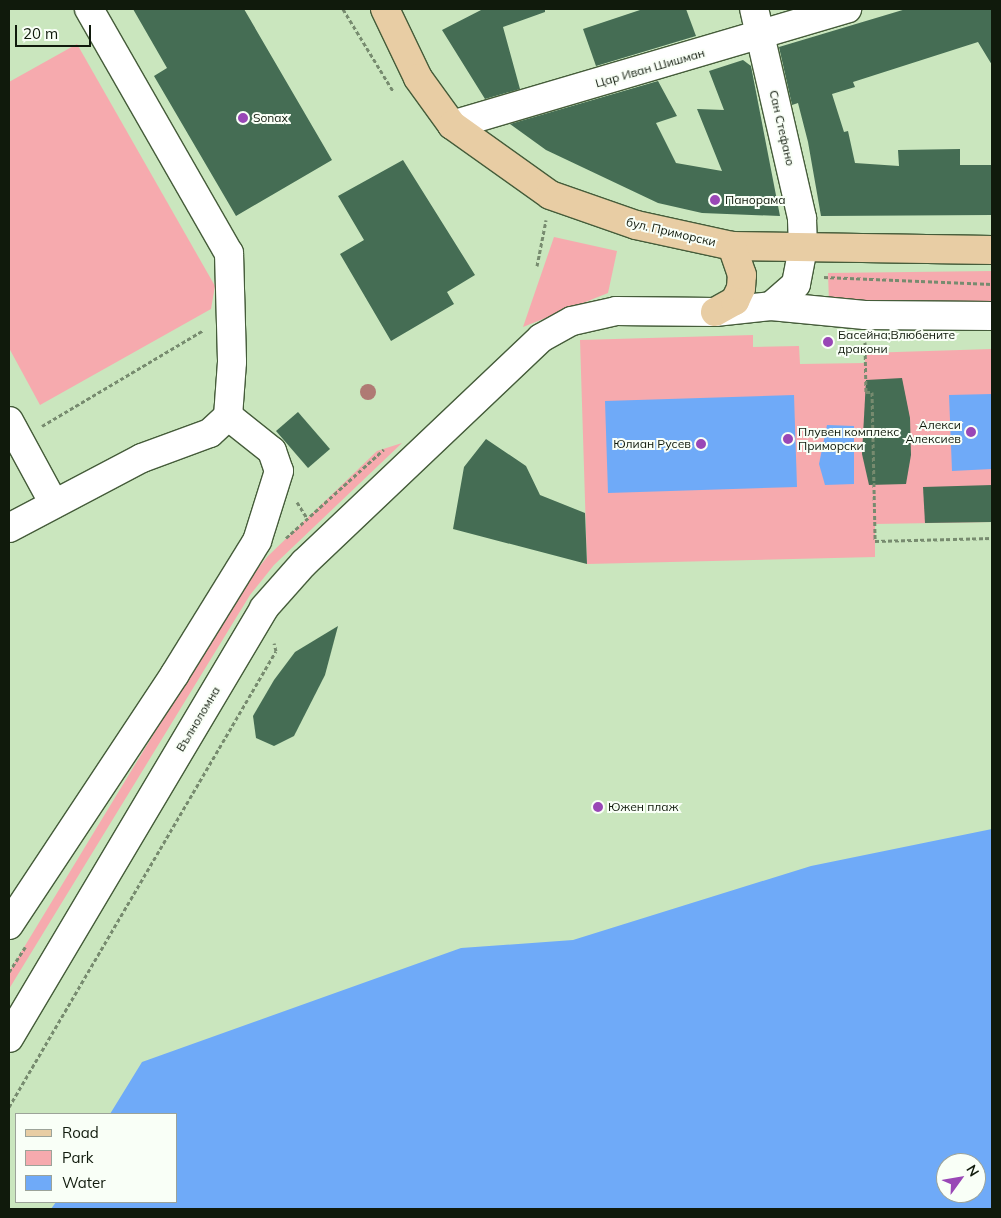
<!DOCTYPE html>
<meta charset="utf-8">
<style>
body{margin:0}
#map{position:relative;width:1001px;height:1218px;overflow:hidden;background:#cae6be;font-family:Mulish,sans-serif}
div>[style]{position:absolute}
.green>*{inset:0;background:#f6aaae}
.water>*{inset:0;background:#6faaf8}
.building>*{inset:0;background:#456d54}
.path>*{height:3px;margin-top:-1.5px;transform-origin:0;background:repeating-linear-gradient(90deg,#778b6f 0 4px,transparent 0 6.5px)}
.roads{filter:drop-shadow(1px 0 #455c3a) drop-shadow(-1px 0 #455c3a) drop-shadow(0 1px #455c3a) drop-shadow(0 -1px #455c3a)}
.minor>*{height:28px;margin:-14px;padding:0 14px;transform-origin:14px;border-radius:14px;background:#fff}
.major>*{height:28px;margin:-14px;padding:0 14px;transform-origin:14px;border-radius:14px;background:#e8cda4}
.trees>*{width:16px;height:16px;margin:-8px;border-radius:50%;background:#af7a74}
.dots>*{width:14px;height:14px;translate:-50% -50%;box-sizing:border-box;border:2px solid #f9fff7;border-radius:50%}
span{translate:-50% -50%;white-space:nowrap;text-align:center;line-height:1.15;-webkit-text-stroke:4px #f9fff7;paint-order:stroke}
.street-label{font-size:12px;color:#101a0c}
.poi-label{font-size:12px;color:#101a0c}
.left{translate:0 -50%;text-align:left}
.right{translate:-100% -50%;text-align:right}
.frame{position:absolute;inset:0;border:10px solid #101a0c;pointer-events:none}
.legend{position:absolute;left:15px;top:1113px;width:162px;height:90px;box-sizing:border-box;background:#f9fff7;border:1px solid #9ca399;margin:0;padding:6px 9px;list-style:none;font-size:15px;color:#101a0c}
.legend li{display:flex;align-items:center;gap:10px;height:25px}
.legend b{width:25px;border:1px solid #9ca399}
.north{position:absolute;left:936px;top:1153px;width:50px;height:50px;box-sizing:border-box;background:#f9fff7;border:1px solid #9ca399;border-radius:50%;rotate:58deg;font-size:14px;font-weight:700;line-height:20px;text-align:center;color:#101a0c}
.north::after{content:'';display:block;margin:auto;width:18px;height:22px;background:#9947b6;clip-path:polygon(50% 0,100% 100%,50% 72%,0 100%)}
.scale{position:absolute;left:15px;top:25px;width:76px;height:22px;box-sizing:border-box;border:2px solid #101a0c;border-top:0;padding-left:6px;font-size:15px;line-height:18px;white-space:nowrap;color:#101a0c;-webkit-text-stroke:4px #f9fff7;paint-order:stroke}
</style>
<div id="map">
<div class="green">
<div style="clip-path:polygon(77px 44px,215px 286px,211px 309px,40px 405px,9px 348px,9px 82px)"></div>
<div style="clip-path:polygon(554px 237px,617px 251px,608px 293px,523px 327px)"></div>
<div style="clip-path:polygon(992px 271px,992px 303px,829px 302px,828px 273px)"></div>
<div style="clip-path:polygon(753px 335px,753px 347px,799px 346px,800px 364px,865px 363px,865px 353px,992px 349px,992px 522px,875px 524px,875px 557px,587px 564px,580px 340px)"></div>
<div style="clip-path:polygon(402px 443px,274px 565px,250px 595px,9px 989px,9px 972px,243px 587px,268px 556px,377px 451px)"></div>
</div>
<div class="water">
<div style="clip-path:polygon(992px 394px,992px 469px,952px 471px,949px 395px)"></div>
<div style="clip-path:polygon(794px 395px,797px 487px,608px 493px,605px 401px)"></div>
<div style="clip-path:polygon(827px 425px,854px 426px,854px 484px,825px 485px,819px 464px)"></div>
<div style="clip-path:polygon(evenodd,992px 829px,992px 1209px,51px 1209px,56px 1202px,176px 1202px,176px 1114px,110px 1114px,142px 1062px,461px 948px,573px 940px,811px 866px,992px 829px,946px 1163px,976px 1163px,976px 1193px,946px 1193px,946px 1163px)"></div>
</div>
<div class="building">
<div style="clip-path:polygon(133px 9px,244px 9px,332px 160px,236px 216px,154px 76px,167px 68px)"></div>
<div style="clip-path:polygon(483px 9px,545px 9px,545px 12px,503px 27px,520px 89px,485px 99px,442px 30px)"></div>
<div style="clip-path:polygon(643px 9px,686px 9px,696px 36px,596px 66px,583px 29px)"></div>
<div style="clip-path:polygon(906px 9px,992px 9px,992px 65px,978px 42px,853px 82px,855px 87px,832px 94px,844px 132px,848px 131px,855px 163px,899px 166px,898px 150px,960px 149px,960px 165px,992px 165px,992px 215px,821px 216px,808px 142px,798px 103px,792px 105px,779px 47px)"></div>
<div style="clip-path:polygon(743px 60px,751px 66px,780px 216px,702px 213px,658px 203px,546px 150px,510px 124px,658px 81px,677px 116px,656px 123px,676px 163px,722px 171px,697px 109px,724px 110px,709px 71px)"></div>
<div style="clip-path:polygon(403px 160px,475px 275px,447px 292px,454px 304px,391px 341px,340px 254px,364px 240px,338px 196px)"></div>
<div style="clip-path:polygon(902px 378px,910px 418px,911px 455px,906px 484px,869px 485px,862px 454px,866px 380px)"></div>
<div style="clip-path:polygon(298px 412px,330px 449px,308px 468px,276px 431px)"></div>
<div style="clip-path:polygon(486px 439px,526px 466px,540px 495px,585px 513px,587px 564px,453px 529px,464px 467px)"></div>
<div style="clip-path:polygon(992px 485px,992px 522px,925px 523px,923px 487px)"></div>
<div style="clip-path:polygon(338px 626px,325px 675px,294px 736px,274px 746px,256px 738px,253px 716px,274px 680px,295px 652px)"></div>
</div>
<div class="path">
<div style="left:343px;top:9px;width:96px;rotate:58.6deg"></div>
<div style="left:537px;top:266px;width:47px;rotate:-78.9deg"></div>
<div style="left:824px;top:277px;width:168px;rotate:2.4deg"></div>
<div style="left:865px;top:342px;width:50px;rotate:88.9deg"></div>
<div style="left:866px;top:392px;width:6px"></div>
<div style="left:872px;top:392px;width:149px;rotate:88.8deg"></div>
<div style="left:875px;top:541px;width:117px;rotate:-1.5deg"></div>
<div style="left:42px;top:426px;width:188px;rotate:-30.7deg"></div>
<div style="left:297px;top:502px;width:19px;rotate:58deg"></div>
<div style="left:286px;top:538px;width:132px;rotate:-42.2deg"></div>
<div style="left:9px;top:972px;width:30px;rotate:-57deg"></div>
<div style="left:9px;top:1107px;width:528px;rotate:-59.65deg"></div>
<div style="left:276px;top:651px;width:8px;rotate:-104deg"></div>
</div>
<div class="roads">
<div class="minor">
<div style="left:89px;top:9px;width:281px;rotate:60.2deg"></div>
<div style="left:229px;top:253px;width:109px;rotate:88.4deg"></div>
<div style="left:232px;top:362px;width:54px;rotate:94.2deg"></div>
<div style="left:452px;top:125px;width:412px;rotate:-16.4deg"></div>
<div style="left:771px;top:306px;width:94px;rotate:5.5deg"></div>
<div style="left:865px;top:315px;width:127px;rotate:0.5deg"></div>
<div style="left:9px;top:421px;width:94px;rotate:61.5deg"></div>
<div style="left:9px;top:528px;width:150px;rotate:-27.8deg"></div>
<div style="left:142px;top:458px;width:72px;rotate:-20.2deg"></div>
<div style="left:210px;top:433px;width:25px;rotate:-43deg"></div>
<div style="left:228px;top:416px;width:56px;rotate:38.5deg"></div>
<div style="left:272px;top:451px;width:21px;rotate:71deg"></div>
<div style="left:279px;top:471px;width:73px;rotate:107.4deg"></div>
<div style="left:257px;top:541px;width:156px;rotate:121.7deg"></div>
<div style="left:175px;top:674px;width:301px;rotate:123.5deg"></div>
<div style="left:9px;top:1038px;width:500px;rotate:-59.3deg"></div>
<div style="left:264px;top:608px;width:60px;rotate:-48.4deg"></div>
<div style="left:304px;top:563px;width:327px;rotate:-43.5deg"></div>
<div style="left:541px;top:338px;width:35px;rotate:-29deg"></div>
<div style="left:572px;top:321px;width:45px;rotate:-12.8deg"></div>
<div style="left:616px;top:311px;width:99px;rotate:0.6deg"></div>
<div style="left:715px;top:312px;width:56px;rotate:-6.1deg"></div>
<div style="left:771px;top:306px;width:33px;rotate:-41deg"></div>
<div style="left:796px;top:284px;width:37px;rotate:-79deg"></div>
<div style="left:803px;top:248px;width:30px;rotate:-92deg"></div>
<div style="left:802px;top:218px;width:214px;rotate:-102.9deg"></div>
</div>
<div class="major">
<div style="left:385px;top:9px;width:76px;rotate:64.4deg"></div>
<div style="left:418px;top:78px;width:58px;rotate:54.1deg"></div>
<div style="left:452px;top:125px;width:120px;rotate:35.5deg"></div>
<div style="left:550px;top:195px;width:91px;rotate:19.2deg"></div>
<div style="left:636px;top:225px;width:98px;rotate:12.3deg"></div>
<div style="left:732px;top:246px;width:260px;rotate:0.9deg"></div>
<div style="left:715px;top:312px;width:23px;rotate:-29deg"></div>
<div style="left:735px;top:301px;width:14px;rotate:-65deg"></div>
<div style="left:741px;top:288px;width:13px;rotate:-86deg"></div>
<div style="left:742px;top:275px;width:31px;rotate:-109deg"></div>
</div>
</div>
<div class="trees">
<div style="left:368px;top:392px"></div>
</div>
<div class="dots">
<div style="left:243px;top:118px;background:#9947b6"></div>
<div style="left:715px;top:200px;background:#9947b6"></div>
<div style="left:828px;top:342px;background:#9947b6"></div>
<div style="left:971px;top:432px;background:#9947b6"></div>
<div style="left:788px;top:439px;background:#9947b6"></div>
<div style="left:701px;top:444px;background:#9947b6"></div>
<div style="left:598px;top:807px;background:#9947b6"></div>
</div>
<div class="street-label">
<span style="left:650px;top:68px;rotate:-16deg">Цар Иван Шишман</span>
<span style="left:782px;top:128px;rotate:77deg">Сан Стефано</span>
<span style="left:671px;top:232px;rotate:13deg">бул. Приморски</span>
<span style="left:198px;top:719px;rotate:-59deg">Вълноломна</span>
</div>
<div class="poi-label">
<span class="left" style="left:253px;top:118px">Sonax</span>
<span class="left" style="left:725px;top:200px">Панорама</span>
<span class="left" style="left:838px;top:342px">Басейна;Влюбените<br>дракони</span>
<span class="right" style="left:961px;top:432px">Алекси<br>Алексиев</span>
<span class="left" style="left:798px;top:439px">Плувен комплекс<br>Приморски</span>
<span class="right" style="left:691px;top:444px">Юлиан Русев</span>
<span class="left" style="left:608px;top:807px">Южен плаж</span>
</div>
<div class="frame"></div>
<ul class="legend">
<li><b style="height:6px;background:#e8cda4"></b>Road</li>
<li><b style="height:14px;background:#f6aaae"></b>Park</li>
<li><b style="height:14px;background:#6faaf8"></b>Water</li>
</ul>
<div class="north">N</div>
<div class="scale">20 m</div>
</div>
